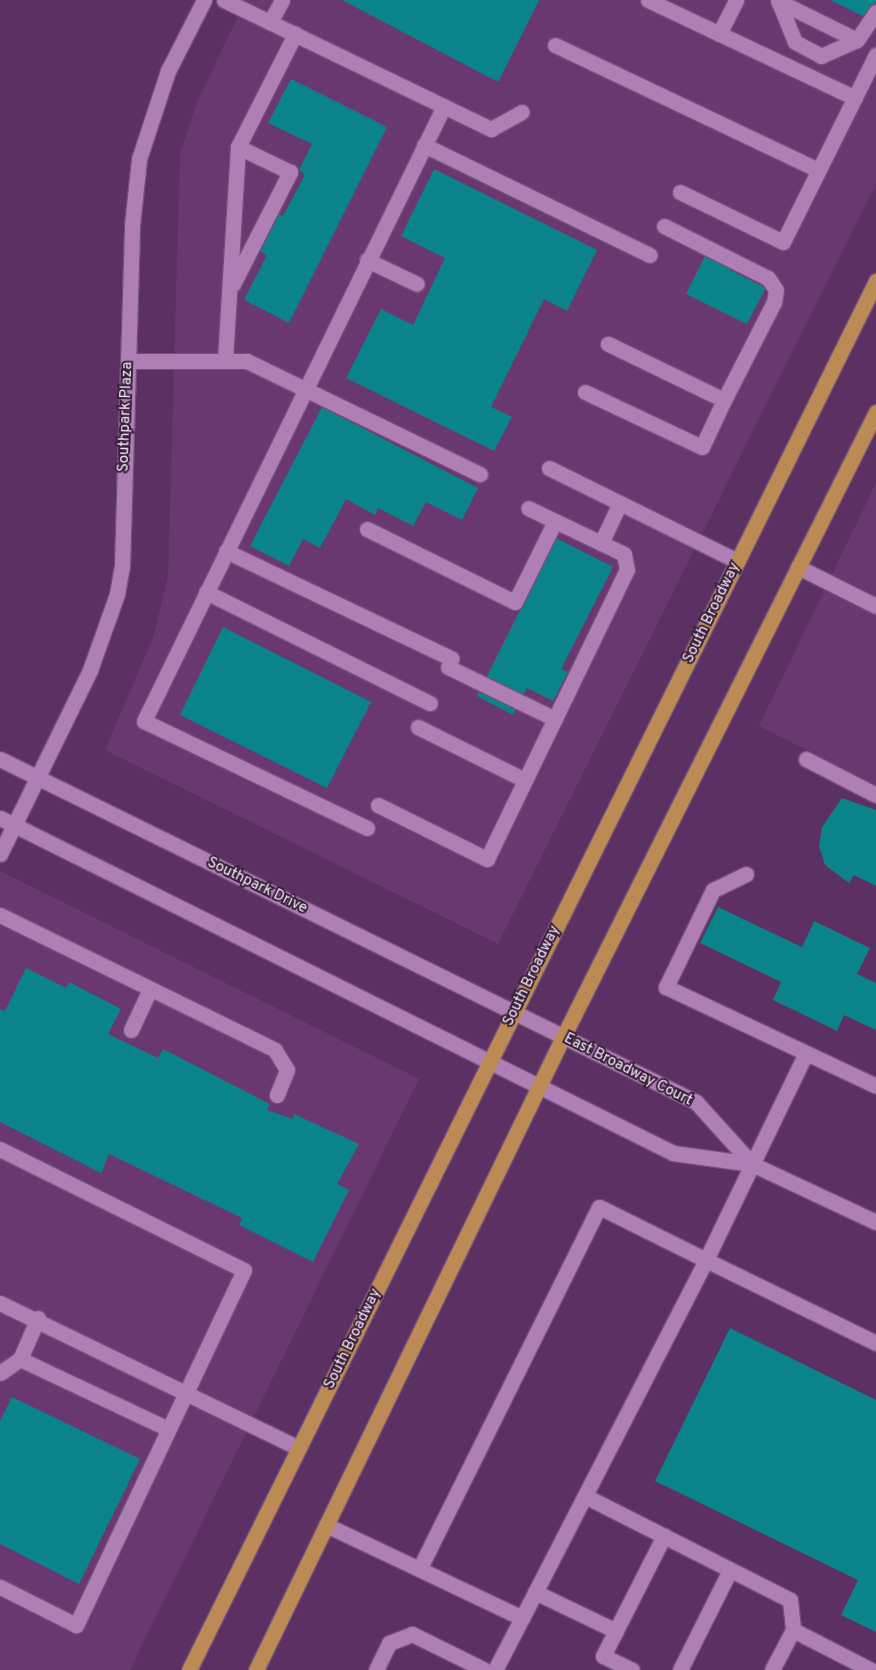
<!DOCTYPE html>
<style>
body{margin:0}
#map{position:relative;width:876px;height:1670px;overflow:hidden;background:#5c3062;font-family:Overpass,sans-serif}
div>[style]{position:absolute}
.built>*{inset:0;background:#693870}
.building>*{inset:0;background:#0b838b}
.roads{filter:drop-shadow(1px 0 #745079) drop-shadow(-1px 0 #745079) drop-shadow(0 1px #745079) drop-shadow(0 -1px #745079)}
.minor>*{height:15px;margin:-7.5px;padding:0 7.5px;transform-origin:7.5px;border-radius:7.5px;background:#ae7eb5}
.major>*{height:15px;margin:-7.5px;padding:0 7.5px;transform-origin:7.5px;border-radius:7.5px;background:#bc8a54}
span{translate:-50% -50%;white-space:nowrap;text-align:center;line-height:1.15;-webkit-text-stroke:4px #362239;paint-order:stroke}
.street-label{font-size:15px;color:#fbe6fd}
</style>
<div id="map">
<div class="built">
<div style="clip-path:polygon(246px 0,876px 0,876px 184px,498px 944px,105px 750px,153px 638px,168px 576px,180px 154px,197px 102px)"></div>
<div style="clip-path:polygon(876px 483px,876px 785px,759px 726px)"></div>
<div style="clip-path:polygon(0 871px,419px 1079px,130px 1670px,0 1670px)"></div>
</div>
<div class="building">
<div style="clip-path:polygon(342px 0,539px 0,498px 82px)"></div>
<div style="clip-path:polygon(830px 0,876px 0,876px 6px,869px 19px)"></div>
<div style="clip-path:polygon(291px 79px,387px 127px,289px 323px,244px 300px,267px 255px,255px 249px,276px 212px,283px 216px,305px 175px,299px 170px,312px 144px,268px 123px)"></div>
<div style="clip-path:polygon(434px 169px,597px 250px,567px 311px,544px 299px,491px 407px,512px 417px,494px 451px,346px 378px,381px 309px,413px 325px,445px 258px,401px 236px)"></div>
<div style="clip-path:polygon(708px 250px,734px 263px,730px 270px,766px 288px,747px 324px,686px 294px)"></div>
<div style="clip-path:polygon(322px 407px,478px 488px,462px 520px,426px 502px,413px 526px,378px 508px,375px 515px,346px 499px,320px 548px,303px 539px,289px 566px,250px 546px)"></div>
<div style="clip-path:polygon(556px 538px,613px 567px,561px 669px,568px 672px,553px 701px,527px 688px,513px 715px,477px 696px)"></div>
<div style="clip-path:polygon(223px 627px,371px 702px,327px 788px,180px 715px)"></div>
<div style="clip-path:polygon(842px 798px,876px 810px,876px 886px,854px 875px,849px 883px,825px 865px,819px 846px,822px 827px)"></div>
<div style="clip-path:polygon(718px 907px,802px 947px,814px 921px,870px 948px,857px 974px,876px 983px,876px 1030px,844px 1015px,837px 1031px,773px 1000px,781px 982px,700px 943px)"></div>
<div style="clip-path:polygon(26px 968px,66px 988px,69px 982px,121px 1009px,108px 1034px,158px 1058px,163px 1049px,270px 1104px,267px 1110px,293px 1119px,294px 1114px,359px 1144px,337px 1184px,349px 1190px,313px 1262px,239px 1225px,242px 1218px,109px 1154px,101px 1173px,0 1122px,0 1009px,5px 1011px)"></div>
<div style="clip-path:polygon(730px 1328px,876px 1400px,876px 1632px,841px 1615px,858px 1580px,655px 1481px)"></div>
<div style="clip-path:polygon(12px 1397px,140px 1459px,79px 1584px,0 1544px,0 1421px)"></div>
</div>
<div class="roads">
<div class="minor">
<div style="left:224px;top:0;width:297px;rotate:25.8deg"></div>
<div style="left:491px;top:129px;width:35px;rotate:-29deg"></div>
<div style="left:648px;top:0;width:229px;rotate:25.3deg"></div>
<div style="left:778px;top:0;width:45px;rotate:68deg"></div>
<div style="left:795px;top:42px;width:30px;rotate:28deg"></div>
<div style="left:821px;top:56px;width:39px;rotate:-24deg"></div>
<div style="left:857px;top:40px;width:34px;rotate:-56deg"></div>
<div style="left:778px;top:1px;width:88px;rotate:26.3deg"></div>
<div style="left:270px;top:22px;width:25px;rotate:-61deg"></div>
<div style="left:719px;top:34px;width:38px;rotate:-63deg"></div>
<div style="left:555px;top:45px;width:291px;rotate:25.4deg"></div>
<div style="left:424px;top:145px;width:251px;rotate:26deg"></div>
<div style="left:680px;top:192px;width:114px;rotate:25.9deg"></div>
<div style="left:783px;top:242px;width:209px;rotate:-63.6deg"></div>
<div style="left:664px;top:226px;width:116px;rotate:26.6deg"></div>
<div style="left:768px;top:278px;width:14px;rotate:56deg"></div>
<div style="left:776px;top:290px;width:12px;rotate:99deg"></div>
<div style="left:774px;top:302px;width:110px;rotate:117deg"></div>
<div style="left:367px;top:260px;width:55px;rotate:25.6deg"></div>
<div style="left:233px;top:284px;width:126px;rotate:-63deg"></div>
<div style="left:290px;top:172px;width:58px;rotate:-154.3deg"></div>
<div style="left:225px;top:360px;width:213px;rotate:-86.5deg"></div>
<div style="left:238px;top:147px;width:127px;rotate:-63.2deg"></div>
<div style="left:128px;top:361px;width:119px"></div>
<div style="left:247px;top:361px;width:259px;rotate:25.9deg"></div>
<div style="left:585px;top:392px;width:129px;rotate:25.2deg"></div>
<div style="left:702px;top:447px;width:52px;rotate:-64.9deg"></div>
<div style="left:724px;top:400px;width:129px;rotate:-154.2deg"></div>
<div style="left:549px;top:468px;width:210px;rotate:26.3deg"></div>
<div style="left:367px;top:529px;width:165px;rotate:26.3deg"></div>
<div style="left:515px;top:602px;width:90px;rotate:-63.7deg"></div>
<div style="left:601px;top:543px;width:44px;rotate:-64.6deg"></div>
<div style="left:226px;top:551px;width:250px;rotate:25.5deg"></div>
<div style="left:798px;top:567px;width:87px;rotate:26.6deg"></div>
<div style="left:206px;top:592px;width:250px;rotate:26.4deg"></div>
<div style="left:448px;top:667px;width:119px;rotate:25.9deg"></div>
<div style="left:418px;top:727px;width:119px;rotate:26.4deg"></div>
<div style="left:0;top:759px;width:776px;rotate:26.23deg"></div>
<div style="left:696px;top:1102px;width:84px;rotate:47.9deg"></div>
<div style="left:806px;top:759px;width:79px;rotate:27.2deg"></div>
<div style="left:378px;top:805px;width:122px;rotate:26.4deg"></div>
<div style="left:487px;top:859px;width:321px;rotate:-64.2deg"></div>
<div style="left:627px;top:570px;width:16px;rotate:-101deg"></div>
<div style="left:624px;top:554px;width:106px;rotate:-154.4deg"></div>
<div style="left:0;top:818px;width:752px;rotate:26.46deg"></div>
<div style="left:673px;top:1153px;width:80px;rotate:7.9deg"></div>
<div style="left:752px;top:1164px;width:137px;rotate:25.1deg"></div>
<div style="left:367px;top:828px;width:247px;rotate:-154.4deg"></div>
<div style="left:144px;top:721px;width:684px;rotate:-64deg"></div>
<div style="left:0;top:854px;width:205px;rotate:-63.9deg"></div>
<div style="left:90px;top:670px;width:81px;rotate:-70.4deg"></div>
<div style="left:117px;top:594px;width:27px;rotate:-80deg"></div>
<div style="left:122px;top:567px;width:342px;rotate:-88.3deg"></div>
<div style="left:132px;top:225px;width:66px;rotate:-83.9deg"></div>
<div style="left:139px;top:159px;width:93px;rotate:-71.8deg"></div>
<div style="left:168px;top:71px;width:80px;rotate:-63.1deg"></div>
<div style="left:746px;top:874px;width:37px;rotate:154deg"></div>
<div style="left:713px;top:890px;width:108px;rotate:115.9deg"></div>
<div style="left:666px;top:987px;width:232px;rotate:25.2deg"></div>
<div style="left:0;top:915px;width:306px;rotate:26.1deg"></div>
<div style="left:275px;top:1050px;width:23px;rotate:59deg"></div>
<div style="left:287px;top:1070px;width:27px;rotate:112deg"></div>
<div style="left:131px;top:1030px;width:45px;rotate:-65.1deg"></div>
<div style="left:805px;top:1055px;width:228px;rotate:115.8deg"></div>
<div style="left:706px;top:1260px;width:189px;rotate:26deg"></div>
<div style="left:0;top:1149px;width:272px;rotate:26.4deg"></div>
<div style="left:244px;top:1270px;width:393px;rotate:115.3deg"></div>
<div style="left:76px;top:1625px;width:85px;rotate:-153.4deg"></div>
<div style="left:0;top:1303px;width:332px;rotate:25.9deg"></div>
<div style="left:38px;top:1318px;width:45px;rotate:113.7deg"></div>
<div style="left:20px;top:1359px;width:164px;rotate:25.3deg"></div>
<div style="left:0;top:1373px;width:24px;rotate:-35deg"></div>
<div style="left:585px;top:1496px;width:230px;rotate:26.9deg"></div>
<div style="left:790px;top:1600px;width:30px;rotate:84deg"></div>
<div style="left:793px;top:1630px;width:45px;rotate:117.7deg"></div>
<div style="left:326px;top:1525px;width:103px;rotate:25.3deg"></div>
<div style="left:419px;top:1569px;width:114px;rotate:25.4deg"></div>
<div style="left:522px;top:1618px;width:403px;rotate:-62.8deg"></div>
<div style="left:706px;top:1260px;width:119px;rotate:-153.6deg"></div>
<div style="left:599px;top:1207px;width:404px;rotate:116.4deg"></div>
<div style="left:535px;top:1592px;width:90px;rotate:25.7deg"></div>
<div style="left:793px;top:1630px;width:88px;rotate:27.1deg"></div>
<div style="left:376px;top:1670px;width:30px;rotate:-64deg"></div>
<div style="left:389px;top:1643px;width:25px;rotate:-21deg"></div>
<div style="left:412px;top:1634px;width:81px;rotate:26.3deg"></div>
<div style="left:495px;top:1670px;width:59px;rotate:-62.6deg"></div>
<div style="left:632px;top:1670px;width:32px;rotate:-154deg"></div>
<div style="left:603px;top:1656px;width:135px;rotate:-63.1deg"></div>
<div style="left:680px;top:1670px;width:112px;rotate:-63.4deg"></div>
</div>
<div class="major">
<div style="left:189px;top:1670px;width:1550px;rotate:-63.68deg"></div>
<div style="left:256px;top:1670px;width:704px;rotate:-64.13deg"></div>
<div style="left:563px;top:1037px;width:699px;rotate:-63.4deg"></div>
</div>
</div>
<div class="street-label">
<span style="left:126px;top:417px;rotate:-88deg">Southpark Plaza</span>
<span style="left:712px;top:613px;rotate:-64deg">South Broadway</span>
<span style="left:257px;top:886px;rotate:26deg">Southpark Drive</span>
<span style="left:532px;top:976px;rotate:-64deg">South Broadway</span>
<span style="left:628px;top:1070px;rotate:27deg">East Broadway Court</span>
<span style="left:353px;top:1339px;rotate:-64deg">South Broadway</span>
</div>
</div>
